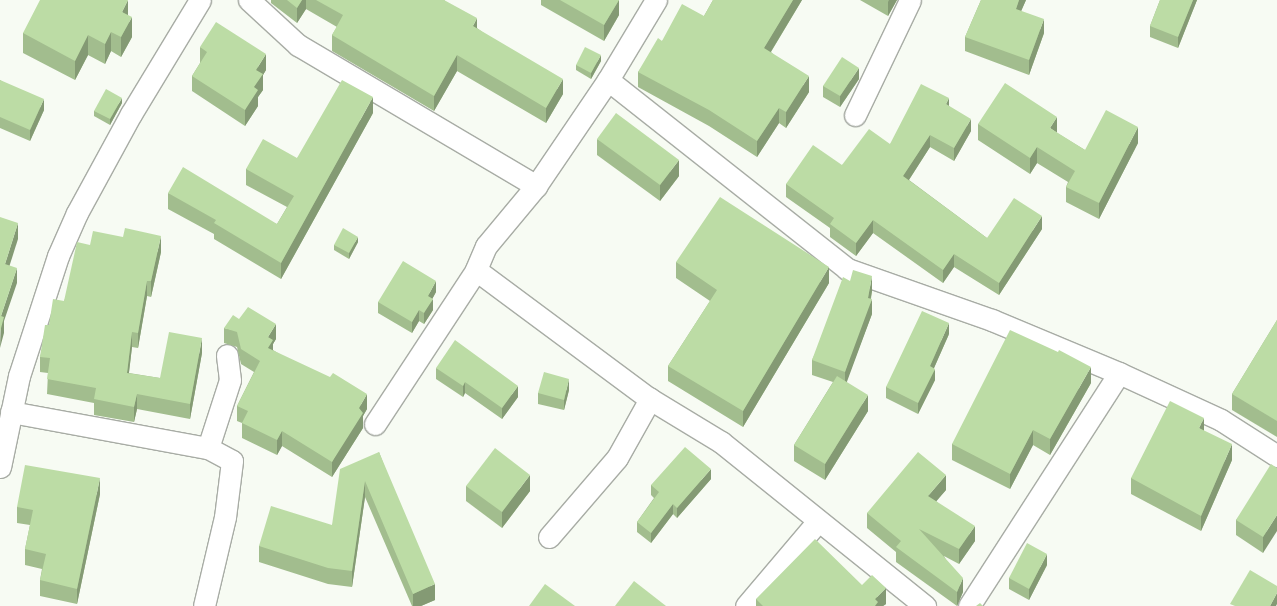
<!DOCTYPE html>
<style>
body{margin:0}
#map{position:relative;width:1277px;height:606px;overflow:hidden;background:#f7fbf3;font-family:Literata,serif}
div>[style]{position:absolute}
.roads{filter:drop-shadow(1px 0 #a8aca5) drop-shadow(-1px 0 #a8aca5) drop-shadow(0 1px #a8aca5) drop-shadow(0 -1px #a8aca5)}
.minor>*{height:21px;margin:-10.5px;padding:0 10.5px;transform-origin:10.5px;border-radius:10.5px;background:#fff}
.wall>*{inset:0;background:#a2bd8e}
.shaded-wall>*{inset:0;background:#849a74}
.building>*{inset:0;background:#bcdca5}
span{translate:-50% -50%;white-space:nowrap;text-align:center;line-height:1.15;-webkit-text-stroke:4.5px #fff;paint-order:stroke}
</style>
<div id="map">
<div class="roads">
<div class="minor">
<div style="left:249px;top:0;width:67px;rotate:42.6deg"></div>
<div style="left:298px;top:45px;width:277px;rotate:30.6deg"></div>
<div style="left:656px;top:0;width:93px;rotate:121deg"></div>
<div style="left:608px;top:80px;width:128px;rotate:124.2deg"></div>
<div style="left:536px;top:186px;width:78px;rotate:129.8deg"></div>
<div style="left:486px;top:246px;width:26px;rotate:113deg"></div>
<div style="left:476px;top:270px;width:217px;rotate:36.6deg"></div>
<div style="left:650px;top:399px;width:83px;rotate:31.2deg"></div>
<div style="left:721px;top:442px;width:262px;rotate:38.8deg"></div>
<div style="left:608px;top:80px;width:305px;rotate:38.3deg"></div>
<div style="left:847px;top:269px;width:154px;rotate:19.4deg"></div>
<div style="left:992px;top:320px;width:138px;rotate:22.7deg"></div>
<div style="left:1119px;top:373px;width:112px;rotate:24.7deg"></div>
<div style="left:1221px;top:420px;width:67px;rotate:32.7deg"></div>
<div style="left:855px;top:115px;width:127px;rotate:-64.4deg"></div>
<div style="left:11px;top:412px;width:200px;rotate:10.4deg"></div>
<div style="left:208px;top:448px;width:27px;rotate:28deg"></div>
<div style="left:232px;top:461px;width:56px;rotate:97.1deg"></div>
<div style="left:225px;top:517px;width:91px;rotate:103.3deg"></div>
<div style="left:375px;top:424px;width:184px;rotate:-56.7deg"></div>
<div style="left:208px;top:448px;width:71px;rotate:-72.1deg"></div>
<div style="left:230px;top:380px;width:25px;rotate:-97deg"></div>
<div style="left:0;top:467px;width:93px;rotate:-78.2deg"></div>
<div style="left:19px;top:376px;width:126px;rotate:-72deg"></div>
<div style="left:58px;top:256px;width:47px;rotate:-66.2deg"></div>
<div style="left:77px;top:213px;width:113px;rotate:-61.4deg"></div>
<div style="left:131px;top:114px;width:133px;rotate:-58.8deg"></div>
<div style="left:549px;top:537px;width:104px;rotate:-49.3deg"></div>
<div style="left:617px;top:458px;width:68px;rotate:-60.8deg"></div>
<div style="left:746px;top:606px;width:111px;rotate:-49.7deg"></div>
<div style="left:969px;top:606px;width:277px;rotate:-57.2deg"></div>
</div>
</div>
<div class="wall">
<div style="clip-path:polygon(271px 0,444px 0,477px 28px,563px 94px,546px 123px,457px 71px,434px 111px,332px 51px,332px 35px,337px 27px,306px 9px,297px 23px,271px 3px)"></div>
<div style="clip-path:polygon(541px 0,619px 0,619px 15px,604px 41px,541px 5px)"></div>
<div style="clip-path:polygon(713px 0,802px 0,771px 52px,809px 92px,786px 128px,779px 123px,757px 157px,709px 126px,638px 87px,638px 72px,662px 41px,704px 16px)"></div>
<div style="clip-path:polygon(860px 0,897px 0,888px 16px)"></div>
<div style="clip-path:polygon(981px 0,1026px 0,1021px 11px,1044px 33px,1029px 75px,965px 51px,965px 37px)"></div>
<div style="clip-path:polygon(1160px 0,1197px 0,1178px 48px,1150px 37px,1150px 26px)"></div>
<div style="clip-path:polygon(128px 15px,132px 37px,121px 57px,111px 51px,105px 64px,88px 55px,75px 80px,23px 53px,23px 33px)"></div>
<div style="clip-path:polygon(200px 47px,266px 70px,263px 75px,263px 90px,258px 97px,258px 106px,245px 126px,192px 91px,192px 76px,200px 63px)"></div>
<div style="clip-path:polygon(601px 61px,591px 79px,576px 70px,576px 65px)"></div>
<div style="clip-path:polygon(859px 79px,840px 107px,823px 97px,823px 86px)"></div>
<div style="clip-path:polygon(0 80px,44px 110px,30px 141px,0 128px)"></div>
<div style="clip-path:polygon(122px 103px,110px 125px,94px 116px,94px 111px)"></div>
<div style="clip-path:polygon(949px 106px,971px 131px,954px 161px,930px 147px,909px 180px,987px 238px,1042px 229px,999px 295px,954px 267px,943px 283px,873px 233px,856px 256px,830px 237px,830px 228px,786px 197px,786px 184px,842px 165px,890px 144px)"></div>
<div style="clip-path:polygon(373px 113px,281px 279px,214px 239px,214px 234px,168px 209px,168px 193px,277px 224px,287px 207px,246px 185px,246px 169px,297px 158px)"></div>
<div style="clip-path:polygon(978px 124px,1057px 133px,1085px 150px,1138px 143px,1099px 219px,1066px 202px,1066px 187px,1068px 182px,1037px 163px,1030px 174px,978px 140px)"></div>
<div style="clip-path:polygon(597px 139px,679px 176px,660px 201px,597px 155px)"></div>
<div style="clip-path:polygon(358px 242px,349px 259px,334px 250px,334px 245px)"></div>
<div style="clip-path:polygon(90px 245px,161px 252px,151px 297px,147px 296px,138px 348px,132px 347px,129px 373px,160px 378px,202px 353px,190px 419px,137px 409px,134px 422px,94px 415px,94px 403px,47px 394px,48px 373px,40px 372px,40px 357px,49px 325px,64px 301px)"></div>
<div style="clip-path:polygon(676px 262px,829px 283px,743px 427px,668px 381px,668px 366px,710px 301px,676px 278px)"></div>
<div style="clip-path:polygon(850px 281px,872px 291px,871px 299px,872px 314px,846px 382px,868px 411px,825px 480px,794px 461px,794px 445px,833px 382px,812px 375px,812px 360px)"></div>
<div style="clip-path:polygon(436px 292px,432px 299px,433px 310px,424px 324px,419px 321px,412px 333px,378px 313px,378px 302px)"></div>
<div style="clip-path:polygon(1277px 320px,1277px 437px,1232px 410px,1232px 394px)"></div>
<div style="clip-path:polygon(224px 328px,276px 339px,273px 344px,273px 350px,367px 409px,363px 416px,363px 428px,332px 477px,282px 446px,277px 455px,242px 438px,242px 423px,237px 421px,237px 406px,254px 372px,241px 364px,237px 347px,224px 343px)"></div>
<div style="clip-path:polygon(949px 334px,934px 368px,935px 380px,918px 414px,886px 398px,886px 387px)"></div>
<div style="clip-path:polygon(436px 368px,518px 397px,502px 419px,465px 393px,463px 397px,436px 379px)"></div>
<div style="clip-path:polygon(1091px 383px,1050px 455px,1033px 445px,1010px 489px,952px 460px,952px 444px)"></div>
<div style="clip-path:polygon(569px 390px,564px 410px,538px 404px,538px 393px)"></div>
<div style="clip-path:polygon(379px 452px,435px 600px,421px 606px,412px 606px,365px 497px,352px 587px,328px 584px,259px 562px,259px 546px,332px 525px)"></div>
<div style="clip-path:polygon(1232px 460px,1201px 531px,1131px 494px,1131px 478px)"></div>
<div style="clip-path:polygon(1277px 468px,1263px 553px,1236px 535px,1236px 520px)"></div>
<div style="clip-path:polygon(711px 479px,677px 518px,673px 514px,651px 543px,637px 532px,637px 522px,654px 498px,651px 495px,651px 485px)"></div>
<div style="clip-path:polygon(466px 486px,530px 491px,502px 528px,466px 501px)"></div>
<div style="clip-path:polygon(946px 490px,936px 501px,975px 541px,959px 564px,944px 556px,963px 592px,957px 606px,896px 562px,896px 552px,867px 528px,867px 513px)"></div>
<div style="clip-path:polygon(100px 494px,77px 604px,40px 596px,40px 580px,42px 569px,25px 565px,25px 549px,30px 525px,17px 523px,17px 507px)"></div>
<div style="clip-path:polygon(1047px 565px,1029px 600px,1009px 589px,1009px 578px)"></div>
<div style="clip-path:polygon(862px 585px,886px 604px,883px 606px,756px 606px,756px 599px)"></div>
</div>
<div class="shaded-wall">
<div style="clip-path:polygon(128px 0,128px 20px,122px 12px)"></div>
<div style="clip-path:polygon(302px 0,306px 0,306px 9px,297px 23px,297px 8px)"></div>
<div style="clip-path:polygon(619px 0,619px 15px,604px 41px,604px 25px)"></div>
<div style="clip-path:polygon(793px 0,802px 0,764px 63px,764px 48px)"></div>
<div style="clip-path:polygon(889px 0,897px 0,888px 16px,888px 2px)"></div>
<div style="clip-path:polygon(1019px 0,1026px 0,1016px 23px,1016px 9px)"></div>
<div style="clip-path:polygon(1193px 0,1197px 0,1178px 48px,1178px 37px)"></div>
<div style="clip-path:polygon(132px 17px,132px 37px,121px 57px,121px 37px)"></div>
<div style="clip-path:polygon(477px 18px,477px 34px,473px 26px)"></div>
<div style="clip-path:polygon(1044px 19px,1044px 33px,1029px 75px,1029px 60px)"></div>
<div style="clip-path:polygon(111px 32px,111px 51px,105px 64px,105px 44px)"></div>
<div style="clip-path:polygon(88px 35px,88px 55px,75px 80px,75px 61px)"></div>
<div style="clip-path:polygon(266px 54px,266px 70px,263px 75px,263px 90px,258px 97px,258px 106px,245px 126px,245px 110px,254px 87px,256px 70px)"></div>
<div style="clip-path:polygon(457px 55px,457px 71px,434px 111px,434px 96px)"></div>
<div style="clip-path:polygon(601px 55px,601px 61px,591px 79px,591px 73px)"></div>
<div style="clip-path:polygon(859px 68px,859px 79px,840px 107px,840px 96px)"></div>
<div style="clip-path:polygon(809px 76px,809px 92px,786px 128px,786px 112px)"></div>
<div style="clip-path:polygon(563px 79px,563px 94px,546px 123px,546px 108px)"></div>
<div style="clip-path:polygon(373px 97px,373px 113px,281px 279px,281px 263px)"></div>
<div style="clip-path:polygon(122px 98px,122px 103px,110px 125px,110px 119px)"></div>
<div style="clip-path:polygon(949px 98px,949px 110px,946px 104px)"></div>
<div style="clip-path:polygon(44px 99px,44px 110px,30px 141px,30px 130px)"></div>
<div style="clip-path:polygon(779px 108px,779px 123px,757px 157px,757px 141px)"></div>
<div style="clip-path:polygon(1057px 117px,1057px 133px,1050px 128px)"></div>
<div style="clip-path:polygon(971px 119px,971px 131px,954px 161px,954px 148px)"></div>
<div style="clip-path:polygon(1138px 127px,1138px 143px,1099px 219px,1099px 203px)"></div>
<div style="clip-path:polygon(930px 135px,930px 147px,903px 189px,903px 176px)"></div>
<div style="clip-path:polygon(1037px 147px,1037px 163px,1030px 174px,1030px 158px)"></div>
<div style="clip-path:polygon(679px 160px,679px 176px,660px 201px,660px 185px)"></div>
<div style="clip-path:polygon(1042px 216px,1042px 229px,999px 295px,999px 283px)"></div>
<div style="clip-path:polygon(873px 220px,873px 233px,856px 256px,856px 243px)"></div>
<div style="clip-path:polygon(18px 223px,18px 239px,5px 280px,5px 264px)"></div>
<div style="clip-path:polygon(161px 236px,161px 252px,151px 297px,151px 281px)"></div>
<div style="clip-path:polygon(358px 237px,358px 242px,349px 259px,349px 253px)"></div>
<div style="clip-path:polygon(954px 254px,954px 267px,943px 283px,943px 270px)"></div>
<div style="clip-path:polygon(829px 267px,829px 283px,743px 427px,743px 411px)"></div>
<div style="clip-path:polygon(17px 268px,17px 283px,4px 321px,4px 333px,0 348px,1px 316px)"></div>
<div style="clip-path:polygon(872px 276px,872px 291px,869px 307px,872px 299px,872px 314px,845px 387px,845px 372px,868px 298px)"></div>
<div style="clip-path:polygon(147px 281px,147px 296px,138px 348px,138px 333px)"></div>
<div style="clip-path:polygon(436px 281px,436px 292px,429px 305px,433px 299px,433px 310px,424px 324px,424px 313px,428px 296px)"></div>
<div style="clip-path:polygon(419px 310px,419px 321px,412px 333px,412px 322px)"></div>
<div style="clip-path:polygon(949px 323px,949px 334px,930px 377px,930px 366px)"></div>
<div style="clip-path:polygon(276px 324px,276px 339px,273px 344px,273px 355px,268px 362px,268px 337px)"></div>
<div style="clip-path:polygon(132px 332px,132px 347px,127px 388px,127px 373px)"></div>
<div style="clip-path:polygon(202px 338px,202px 353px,190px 419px,190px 404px)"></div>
<div style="clip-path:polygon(1091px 367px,1091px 383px,1050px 455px,1050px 439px)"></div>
<div style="clip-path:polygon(935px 369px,935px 380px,918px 414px,918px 403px)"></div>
<div style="clip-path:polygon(569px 379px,569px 390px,564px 410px,564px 400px)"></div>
<div style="clip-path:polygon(465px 382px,465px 393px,463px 397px,463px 386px)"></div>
<div style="clip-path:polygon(518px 386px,518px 397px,502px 419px,502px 408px)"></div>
<div style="clip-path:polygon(137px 394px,137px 409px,134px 422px,134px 407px)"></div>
<div style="clip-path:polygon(367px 394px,367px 409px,363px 416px,363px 428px,332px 477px,332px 462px,359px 408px)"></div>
<div style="clip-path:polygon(868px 395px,868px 411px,825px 480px,825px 464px)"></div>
<div style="clip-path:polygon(1204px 418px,1204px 434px,1199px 428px)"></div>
<div style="clip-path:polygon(1033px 430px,1033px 445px,1010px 489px,1010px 474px)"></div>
<div style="clip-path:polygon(282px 431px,282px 446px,277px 455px,277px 440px)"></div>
<div style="clip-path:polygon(1232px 444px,1232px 460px,1201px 531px,1201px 516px)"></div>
<div style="clip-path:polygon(711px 469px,711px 479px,677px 518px,677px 508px)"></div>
<div style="clip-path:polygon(530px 475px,530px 491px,502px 528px,502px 512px)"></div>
<div style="clip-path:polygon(946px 475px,946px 490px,928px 511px,928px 496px)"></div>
<div style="clip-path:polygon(100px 478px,100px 494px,77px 604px,77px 589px)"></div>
<div style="clip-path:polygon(365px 481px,365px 497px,352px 587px,352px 571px)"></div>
<div style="clip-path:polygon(673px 504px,673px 514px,651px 543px,651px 533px)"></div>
<div style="clip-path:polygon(1277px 515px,1277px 531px,1263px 553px,1263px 537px)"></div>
<div style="clip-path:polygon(975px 526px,975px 541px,959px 564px,959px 549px)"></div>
<div style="clip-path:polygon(1047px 554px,1047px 565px,1029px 600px,1029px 589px)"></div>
<div style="clip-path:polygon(963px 578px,963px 592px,957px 606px,957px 592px)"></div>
<div style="clip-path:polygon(435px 584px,435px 600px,421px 606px,413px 606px,413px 594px)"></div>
<div style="clip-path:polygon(886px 588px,886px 604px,883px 606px,875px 606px,875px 599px)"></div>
<div style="clip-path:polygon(1277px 593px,1277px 604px,1276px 606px,1270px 606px)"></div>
</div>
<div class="building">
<div style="clip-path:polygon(40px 0,128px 0,122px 12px,132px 17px,121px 37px,111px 32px,105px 44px,88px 35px,75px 61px,23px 33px)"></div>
<div style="clip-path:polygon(287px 0,302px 0,297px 8px)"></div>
<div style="clip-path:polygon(316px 0,444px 0,477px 18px,473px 26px,563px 79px,546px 108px,457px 55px,434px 96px,332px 35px,343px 15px)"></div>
<div style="clip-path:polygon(560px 0,619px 0,604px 25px)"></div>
<div style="clip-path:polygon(713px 0,793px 0,764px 48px,809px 76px,786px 112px,779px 108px,757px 141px,709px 110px,638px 72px,658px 38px,662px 41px,682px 4px,704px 16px)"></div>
<div style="clip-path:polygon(981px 0,1019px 0,1016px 9px,1044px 19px,1029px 60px,965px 37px)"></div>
<div style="clip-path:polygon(1160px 0,1193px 0,1178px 37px,1150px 26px)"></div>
<div style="clip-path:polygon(216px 22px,266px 54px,256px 70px,263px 74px,254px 87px,258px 90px,245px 110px,192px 76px,207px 52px,200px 47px)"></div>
<div style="clip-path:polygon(585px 47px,601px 55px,591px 73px,576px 65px)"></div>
<div style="clip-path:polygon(842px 57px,859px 68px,840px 96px,823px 86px)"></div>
<div style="clip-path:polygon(0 80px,44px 99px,30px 130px,0 117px)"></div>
<div style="clip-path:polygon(342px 80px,373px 97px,281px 263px,214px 223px,216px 220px,168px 193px,183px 167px,277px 224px,294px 196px,246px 169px,263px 139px,297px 158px)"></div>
<div style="clip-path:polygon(1005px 83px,1057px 117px,1050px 128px,1085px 150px,1106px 110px,1138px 127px,1099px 203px,1066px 187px,1075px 171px,1037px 147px,1030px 158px,978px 124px)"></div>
<div style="clip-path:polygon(921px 84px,949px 98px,946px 104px,971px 119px,954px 148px,930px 135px,903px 176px,987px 238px,1014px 198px,1042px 216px,999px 283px,954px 254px,943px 270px,873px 220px,856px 243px,830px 224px,834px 218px,786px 184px,813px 145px,842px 165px,869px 129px,890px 144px)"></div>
<div style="clip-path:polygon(106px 89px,122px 98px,110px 119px,94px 111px)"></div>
<div style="clip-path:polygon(616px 113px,679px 160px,660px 185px,597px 139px)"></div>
<div style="clip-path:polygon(720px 197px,829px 267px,743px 411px,668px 366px,717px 290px,676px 262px)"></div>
<div style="clip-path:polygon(0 217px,18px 223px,5px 264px,17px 268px,1px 316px,4px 317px,0 332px)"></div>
<div style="clip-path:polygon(125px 228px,161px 236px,151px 281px,147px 281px,138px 333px,132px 332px,127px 373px,160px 378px,169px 332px,202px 338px,190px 404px,137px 394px,134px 407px,94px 399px,96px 388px,47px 379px,50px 358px,40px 357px,45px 325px,49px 325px,53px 299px,64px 301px,77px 242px,90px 245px,93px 231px,123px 237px)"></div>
<div style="clip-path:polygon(343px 228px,358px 237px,349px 253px,334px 245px)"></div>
<div style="clip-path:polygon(403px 261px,436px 281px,428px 296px,433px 299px,424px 313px,419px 310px,412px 322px,378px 302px)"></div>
<div style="clip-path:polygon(853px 270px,872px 276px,868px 298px,872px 299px,845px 372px,812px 360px,843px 277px,850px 281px)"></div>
<div style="clip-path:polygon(248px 307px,276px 324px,268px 337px,273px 340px,268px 348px,330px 377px,333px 373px,367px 394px,359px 408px,363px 413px,332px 462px,282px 431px,277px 440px,242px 423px,248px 411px,237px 406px,260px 361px,241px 349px,237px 332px,224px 328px,233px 315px,239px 319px)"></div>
<div style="clip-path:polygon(922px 311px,949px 323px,930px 366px,935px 369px,918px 403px,886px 387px)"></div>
<div style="clip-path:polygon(1277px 320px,1277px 421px,1232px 394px)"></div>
<div style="clip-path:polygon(1010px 330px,1058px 352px,1059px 350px,1091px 367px,1050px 439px,1033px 430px,1010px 474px,952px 444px)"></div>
<div style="clip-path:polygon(455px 340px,518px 386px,502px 408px,465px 382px,463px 386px,436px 368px)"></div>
<div style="clip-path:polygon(544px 372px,569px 379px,564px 400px,538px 393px)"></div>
<div style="clip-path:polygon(837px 376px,868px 395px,825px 464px,794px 445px)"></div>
<div style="clip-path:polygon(1170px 401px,1204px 418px,1199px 428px,1232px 444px,1201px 516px,1131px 478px)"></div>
<div style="clip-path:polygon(685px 447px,711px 469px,677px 508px,673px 504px,651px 533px,637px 522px,659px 492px,651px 485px)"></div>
<div style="clip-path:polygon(495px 448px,530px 475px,502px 512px,466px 486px)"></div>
<div style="clip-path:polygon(379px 452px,435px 584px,413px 594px,365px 481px,352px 571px,328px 568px,259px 546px,271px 506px,332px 525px,340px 469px)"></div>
<div style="clip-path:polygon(918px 452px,946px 475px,928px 496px,975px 526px,959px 549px,919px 529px,963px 578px,957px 592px,896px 547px,901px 541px,867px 513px)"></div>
<div style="clip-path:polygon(1271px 464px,1277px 468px,1277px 515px,1263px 537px,1236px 520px)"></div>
<div style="clip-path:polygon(25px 465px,100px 478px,77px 589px,40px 580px,46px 554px,25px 549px,33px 510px,17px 507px)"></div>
<div style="clip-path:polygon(815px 539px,862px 585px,872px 575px,886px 588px,875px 599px,878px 602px,875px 606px,763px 606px,756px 599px)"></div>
<div style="clip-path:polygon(1027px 543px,1047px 554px,1029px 589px,1009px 578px)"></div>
<div style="clip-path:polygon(1250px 570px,1277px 586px,1277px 593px,1270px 606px,1235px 606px,1230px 604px)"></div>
<div style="clip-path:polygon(634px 581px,666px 606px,615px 606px)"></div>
<div style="clip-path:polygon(545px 584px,575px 606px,529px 606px)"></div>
<div style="clip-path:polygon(980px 603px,983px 606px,976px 606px)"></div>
</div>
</div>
